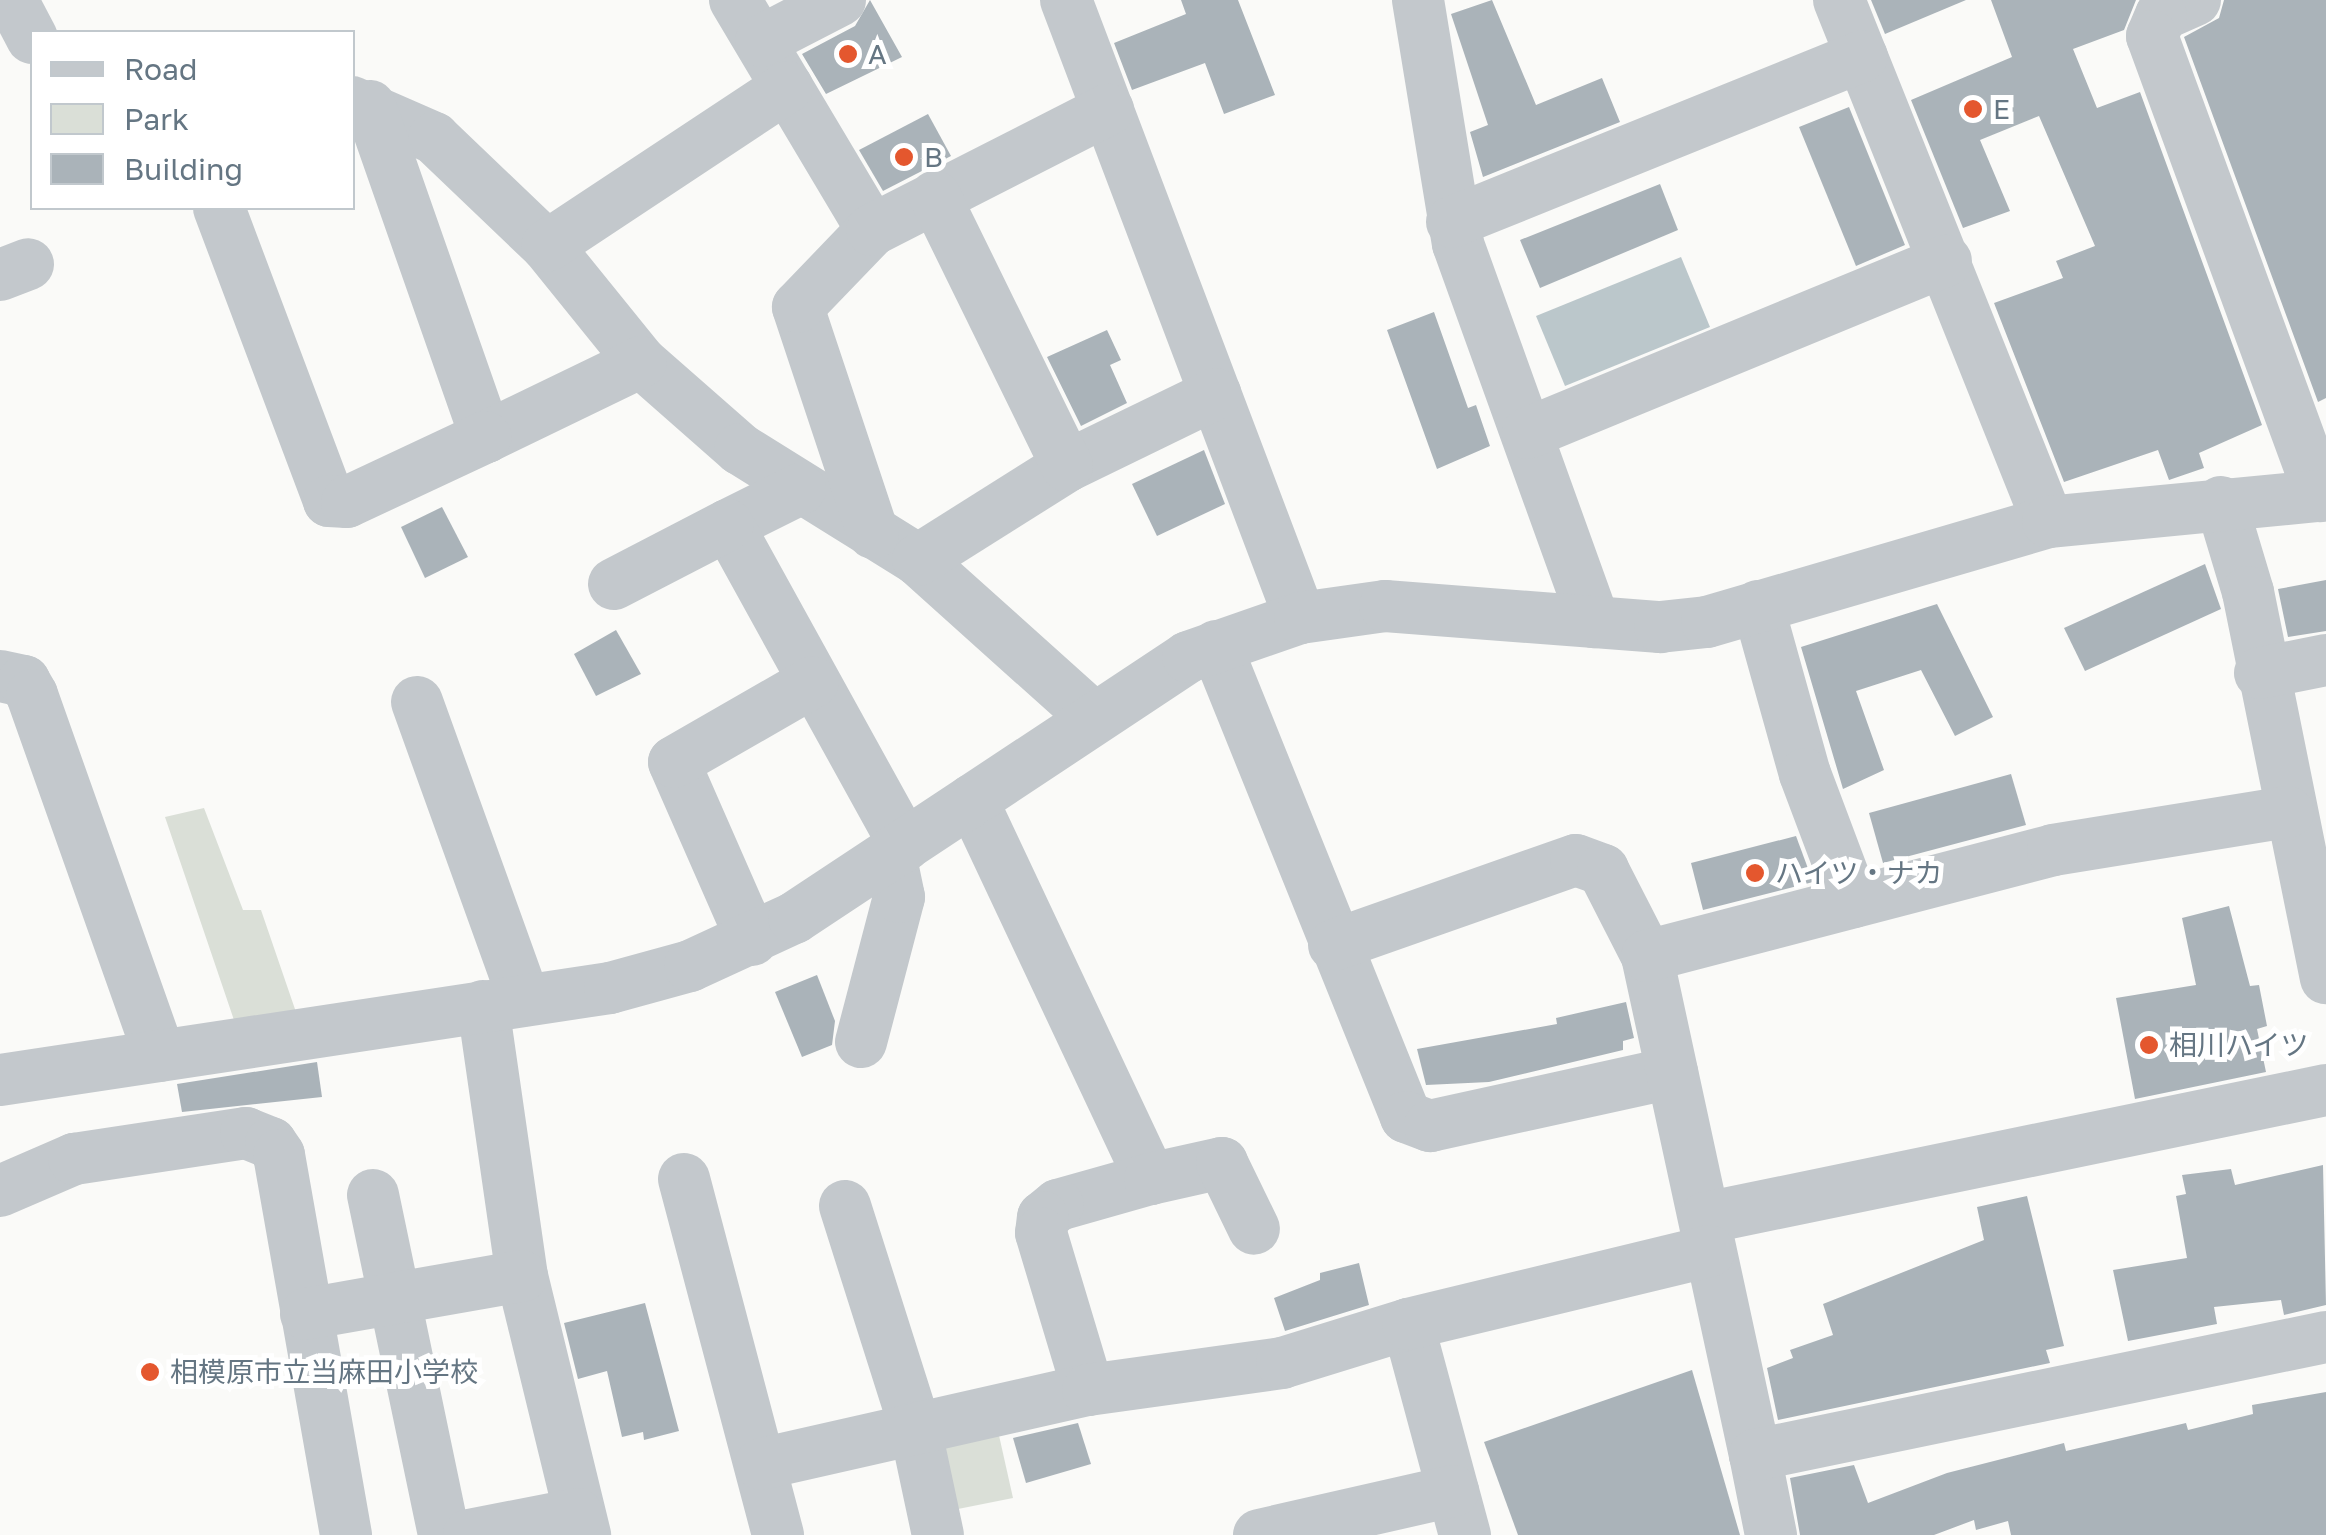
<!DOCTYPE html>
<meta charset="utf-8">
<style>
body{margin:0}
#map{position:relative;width:2326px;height:1535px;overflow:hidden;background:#fafaf8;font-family:"Golos Text","Noto Sans JP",sans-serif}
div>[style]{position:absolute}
.green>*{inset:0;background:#dadfd7}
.water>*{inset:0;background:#bbc7cb}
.building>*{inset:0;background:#aab3b9}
.minor>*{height:52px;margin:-26px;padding:0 26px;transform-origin:26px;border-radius:26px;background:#c3c8cc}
.dots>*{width:28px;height:28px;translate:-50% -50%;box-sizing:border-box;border:5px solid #fff;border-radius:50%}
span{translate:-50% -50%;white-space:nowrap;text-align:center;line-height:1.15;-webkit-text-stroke:10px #fff;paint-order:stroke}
.poi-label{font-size:28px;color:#657683}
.left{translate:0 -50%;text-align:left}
.legend{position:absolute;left:30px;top:30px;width:325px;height:180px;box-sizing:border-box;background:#fff;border:2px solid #c1c8cd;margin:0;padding:12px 18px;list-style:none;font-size:30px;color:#657683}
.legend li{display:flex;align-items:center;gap:20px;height:50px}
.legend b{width:50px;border:2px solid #c1c8cd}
</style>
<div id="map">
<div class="green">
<div style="clip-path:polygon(204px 808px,243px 910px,261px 910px,297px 1015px,236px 1026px,165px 817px)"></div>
<div style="clip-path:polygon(996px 1422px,1013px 1498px,948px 1511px,944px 1433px)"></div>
</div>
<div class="water">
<div style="clip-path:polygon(1681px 257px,1710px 327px,1565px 386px,1536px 316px)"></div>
</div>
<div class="building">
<div style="clip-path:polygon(870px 0,902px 57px,826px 94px,802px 54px,855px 26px)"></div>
<div style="clip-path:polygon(1181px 0,1238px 0,1275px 95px,1224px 114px,1205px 63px,1132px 90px,1114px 43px,1186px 14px)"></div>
<div style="clip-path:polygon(1492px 0,1536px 105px,1602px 78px,1620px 122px,1483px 177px,1470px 132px,1488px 125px,1451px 14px)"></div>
<div style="clip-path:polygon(1871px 0,1966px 0,1885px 34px)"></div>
<div style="clip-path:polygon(1991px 0,2136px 0,2124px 30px,2073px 49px,2097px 108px,2140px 92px,2262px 425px,2199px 453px,2204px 468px,2169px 480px,2158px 450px,2064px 482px,1994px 303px,2063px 278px,2056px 261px,2095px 246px,2039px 116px,1980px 140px,2010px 211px,1963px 228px,1911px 100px,2012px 57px)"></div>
<div style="clip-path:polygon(2224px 0,2326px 0,2326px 398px,2318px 402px,2184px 37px,2219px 18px)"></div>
<div style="clip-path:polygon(1849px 107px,1905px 245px,1856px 266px,1799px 127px)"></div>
<div style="clip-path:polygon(928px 114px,951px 156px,883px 191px,859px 150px)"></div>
<div style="clip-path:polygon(1660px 184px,1678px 230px,1540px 288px,1520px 240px)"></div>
<div style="clip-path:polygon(1434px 312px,1468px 408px,1476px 405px,1490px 446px,1437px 469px,1387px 330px)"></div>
<div style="clip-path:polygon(1107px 330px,1121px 360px,1110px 365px,1127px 403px,1081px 426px,1047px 357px)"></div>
<div style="clip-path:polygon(1204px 450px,1225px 504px,1157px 536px,1132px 484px)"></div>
<div style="clip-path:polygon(442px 507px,468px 557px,425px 578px,401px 527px)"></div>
<div style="clip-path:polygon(2205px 564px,2221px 609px,2085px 671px,2064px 628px)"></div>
<div style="clip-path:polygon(2326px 580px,2326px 631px,2288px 637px,2278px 589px)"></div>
<div style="clip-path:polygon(1937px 604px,1993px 717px,1955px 736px,1921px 670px,1856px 691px,1884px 770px,1843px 789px,1801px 647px)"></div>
<div style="clip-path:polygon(616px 630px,641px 674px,596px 696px,574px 654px)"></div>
<div style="clip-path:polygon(2011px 774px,2026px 825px,1883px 863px,1869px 813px)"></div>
<div style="clip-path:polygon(1796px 836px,1813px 882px,1703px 910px,1691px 863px)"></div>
<div style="clip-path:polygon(2229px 906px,2250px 986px,2259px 985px,2267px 1026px,2257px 1029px,2266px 1072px,2135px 1099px,2116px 998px,2196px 985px,2182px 918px)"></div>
<div style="clip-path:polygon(817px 975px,835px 1021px,832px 1045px,802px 1057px,775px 992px)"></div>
<div style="clip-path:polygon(1626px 1002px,1634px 1038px,1623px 1041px,1623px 1050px,1489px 1082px,1426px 1085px,1417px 1049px,1557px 1024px,1556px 1018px)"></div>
<div style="clip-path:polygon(317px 1062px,322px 1097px,182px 1112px,177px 1084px)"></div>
<div style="clip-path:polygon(2323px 1165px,2326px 1305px,2284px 1315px,2281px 1300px,2214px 1307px,2217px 1324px,2128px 1341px,2113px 1270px,2187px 1258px,2176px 1196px,2186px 1194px,2182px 1175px,2231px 1169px,2235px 1185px)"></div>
<div style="clip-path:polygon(2027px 1196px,2064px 1346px,2046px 1350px,2050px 1363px,1778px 1420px,1767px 1368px,1793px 1358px,1790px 1350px,1833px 1335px,1823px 1304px,1984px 1240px,1977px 1207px)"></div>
<div style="clip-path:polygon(1359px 1263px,1369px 1305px,1285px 1331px,1274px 1298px,1320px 1280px,1320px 1273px)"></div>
<div style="clip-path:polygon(645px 1303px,679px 1431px,644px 1440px,643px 1432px,622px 1437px,607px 1371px,578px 1379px,564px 1323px)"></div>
<div style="clip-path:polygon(1692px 1370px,1740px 1535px,1518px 1535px,1484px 1442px)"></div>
<div style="clip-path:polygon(2326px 1392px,2326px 1535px,2011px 1535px,2008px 1521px,1976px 1530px,1974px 1520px,1934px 1535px,1800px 1535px,1790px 1478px,1854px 1465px,1868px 1503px,1947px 1473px,2064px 1443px,2066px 1451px,2186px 1423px,2188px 1430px,2253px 1414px,2252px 1405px)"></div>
<div style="clip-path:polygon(1078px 1423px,1091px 1464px,1026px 1483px,1013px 1438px)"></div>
</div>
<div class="minor">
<div style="left:12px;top:0;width:43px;rotate:62.2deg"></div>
<div style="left:735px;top:0;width:268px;rotate:59.2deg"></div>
<div style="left:1066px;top:0;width:661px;rotate:69.26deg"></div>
<div style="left:1418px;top:0;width:247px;rotate:80.7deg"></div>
<div style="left:1458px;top:244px;width:402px;rotate:70.2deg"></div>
<div style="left:1839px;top:0;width:562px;rotate:68.18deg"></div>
<div style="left:2195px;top:0;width:37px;rotate:156deg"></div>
<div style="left:2161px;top:15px;width:23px;rotate:113deg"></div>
<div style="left:2152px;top:36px;width:490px;rotate:69.9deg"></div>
<div style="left:761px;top:41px;width:89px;rotate:-27.4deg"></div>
<div style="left:352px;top:102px;width:90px;rotate:23.7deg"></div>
<div style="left:434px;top:138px;width:156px;rotate:43.7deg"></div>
<div style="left:547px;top:246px;width:149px;rotate:51deg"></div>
<div style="left:641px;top:362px;width:132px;rotate:41.3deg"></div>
<div style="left:740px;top:449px;width:210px;rotate:31.9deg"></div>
<div style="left:918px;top:560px;width:234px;rotate:41.9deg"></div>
<div style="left:370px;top:106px;width:351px;rotate:70.7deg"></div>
<div style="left:486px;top:437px;width:172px;rotate:-25.8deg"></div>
<div style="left:219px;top:208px;width:313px;rotate:69.4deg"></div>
<div style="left:329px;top:501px;width:18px;rotate:3deg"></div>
<div style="left:347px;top:502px;width:153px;rotate:-25.1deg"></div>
<div style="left:1452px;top:222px;width:442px;rotate:-22deg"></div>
<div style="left:547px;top:246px;width:288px;rotate:-33.5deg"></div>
<div style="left:0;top:275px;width:30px;rotate:-21deg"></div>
<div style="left:1528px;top:433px;width:452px;rotate:-22.4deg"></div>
<div style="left:1067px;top:466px;width:165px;rotate:-25.9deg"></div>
<div style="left:800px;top:489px;width:80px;rotate:153.4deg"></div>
<div style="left:728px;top:525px;width:366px;rotate:61.1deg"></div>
<div style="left:2221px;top:502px;width:94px;rotate:73.3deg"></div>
<div style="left:2248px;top:592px;width:394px;rotate:78.6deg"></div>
<div style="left:873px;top:533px;width:238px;rotate:-108.4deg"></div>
<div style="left:798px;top:307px;width:107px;rotate:-46.1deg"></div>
<div style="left:872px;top:230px;width:265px;rotate:-27deg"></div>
<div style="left:918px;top:560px;width:176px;rotate:-32.2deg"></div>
<div style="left:1067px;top:466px;width:300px;rotate:-116.1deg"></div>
<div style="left:614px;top:584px;width:128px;rotate:-27.4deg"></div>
<div style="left:1758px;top:606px;width:174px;rotate:74.4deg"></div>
<div style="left:1805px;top:774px;width:137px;rotate:69.4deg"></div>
<div style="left:1216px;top:646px;width:508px;rotate:68.03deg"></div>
<div style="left:1406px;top:1117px;width:26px;rotate:21deg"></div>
<div style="left:1430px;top:1126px;width:248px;rotate:-12.4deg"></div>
<div style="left:2260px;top:673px;width:67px;rotate:-11.1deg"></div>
<div style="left:0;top:676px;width:25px;rotate:12deg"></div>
<div style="left:24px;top:681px;width:16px;rotate:60deg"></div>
<div style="left:32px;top:695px;width:383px;rotate:70.5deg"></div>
<div style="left:417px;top:702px;width:317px;rotate:70.2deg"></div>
<div style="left:972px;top:800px;width:419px;rotate:64.8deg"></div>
<div style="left:1150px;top:1179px;width:96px;rotate:164.2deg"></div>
<div style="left:1058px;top:1205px;width:19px;rotate:141deg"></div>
<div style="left:1043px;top:1217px;width:16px;rotate:97deg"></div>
<div style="left:1041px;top:1233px;width:164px;rotate:73.3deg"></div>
<div style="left:752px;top:940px;width:194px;rotate:-113.7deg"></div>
<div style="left:674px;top:762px;width:160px;rotate:-29.9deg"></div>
<div style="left:1334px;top:945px;width:256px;rotate:-19.4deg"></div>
<div style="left:1576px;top:860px;width:29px;rotate:20deg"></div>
<div style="left:1603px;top:870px;width:97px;rotate:62.9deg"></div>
<div style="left:1647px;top:956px;width:511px;rotate:77.79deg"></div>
<div style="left:1647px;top:956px;width:420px;rotate:-14.6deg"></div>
<div style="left:2053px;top:850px;width:238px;rotate:-9.2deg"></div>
<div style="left:483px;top:1006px;width:273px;rotate:81.8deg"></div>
<div style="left:522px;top:1276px;width:267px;rotate:76.3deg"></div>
<div style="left:861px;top:1042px;width:150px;rotate:-75.3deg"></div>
<div style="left:899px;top:897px;width:44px;rotate:-101.8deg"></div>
<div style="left:0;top:1080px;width:617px;rotate:-8.58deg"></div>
<div style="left:610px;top:988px;width:83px;rotate:-15.4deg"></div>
<div style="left:690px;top:966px;width:115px;rotate:-24.8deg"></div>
<div style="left:794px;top:918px;width:473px;rotate:-33.5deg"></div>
<div style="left:1188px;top:657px;width:119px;rotate:-19.2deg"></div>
<div style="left:1300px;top:618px;width:86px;rotate:-8deg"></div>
<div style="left:1385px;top:606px;width:276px;rotate:4.4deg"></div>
<div style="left:1660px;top:627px;width:47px;rotate:-6.1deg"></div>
<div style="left:1707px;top:622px;width:355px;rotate:-16.3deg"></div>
<div style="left:2048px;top:522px;width:279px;rotate:-5.5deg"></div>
<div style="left:684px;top:1179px;width:368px;rotate:75.2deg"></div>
<div style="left:1150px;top:1179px;width:74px;rotate:-12.5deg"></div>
<div style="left:1222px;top:1163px;width:73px;rotate:64.1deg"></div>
<div style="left:0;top:1191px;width:81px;rotate:-23.4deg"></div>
<div style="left:74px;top:1159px;width:174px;rotate:-8.6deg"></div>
<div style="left:246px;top:1133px;width:27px;rotate:22deg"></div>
<div style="left:271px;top:1143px;width:14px;rotate:56deg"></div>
<div style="left:279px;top:1155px;width:386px;rotate:80deg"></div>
<div style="left:373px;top:1195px;width:347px;rotate:78.2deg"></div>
<div style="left:845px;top:1206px;width:232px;rotate:72.4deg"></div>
<div style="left:915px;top:1427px;width:110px;rotate:78deg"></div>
<div style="left:1705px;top:1218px;width:634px;rotate:-11.65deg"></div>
<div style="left:306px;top:1314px;width:219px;rotate:-10deg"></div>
<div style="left:1408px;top:1324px;width:219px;rotate:74.9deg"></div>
<div style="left:761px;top:1464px;width:335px;rotate:-12.8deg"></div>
<div style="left:1088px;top:1390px;width:196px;rotate:-7.9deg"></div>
<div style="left:1282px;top:1363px;width:132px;rotate:-17.2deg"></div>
<div style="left:1408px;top:1324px;width:310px;rotate:-13.6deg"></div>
<div style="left:469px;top:1535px;width:110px;rotate:-11deg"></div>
<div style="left:1259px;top:1535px;width:199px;rotate:-12.8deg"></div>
<div style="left:1771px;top:1535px;width:82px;rotate:-101.3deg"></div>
<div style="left:1755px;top:1455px;width:583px;rotate:-11.68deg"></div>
</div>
<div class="dots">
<div style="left:848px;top:54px;background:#e4572e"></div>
<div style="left:1973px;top:109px;background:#e4572e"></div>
<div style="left:904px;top:157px;background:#e4572e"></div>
<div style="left:1755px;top:873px;background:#e4572e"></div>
<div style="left:2149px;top:1045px;background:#e4572e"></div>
<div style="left:150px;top:1372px;background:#e4572e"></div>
</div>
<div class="poi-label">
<span class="left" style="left:868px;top:54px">A</span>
<span class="left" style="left:1993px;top:109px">E</span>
<span class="left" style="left:924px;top:157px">B</span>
<span class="left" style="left:1775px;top:873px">ハイツ・ナカ</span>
<span class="left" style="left:2169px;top:1045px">相川ハイツ</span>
<span class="left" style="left:170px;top:1372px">相模原市立当麻田小学校</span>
</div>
<ul class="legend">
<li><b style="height:12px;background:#c3c8cc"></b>Road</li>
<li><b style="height:28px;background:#dadfd7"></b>Park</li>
<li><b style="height:28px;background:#aab3b9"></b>Building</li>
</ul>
</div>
